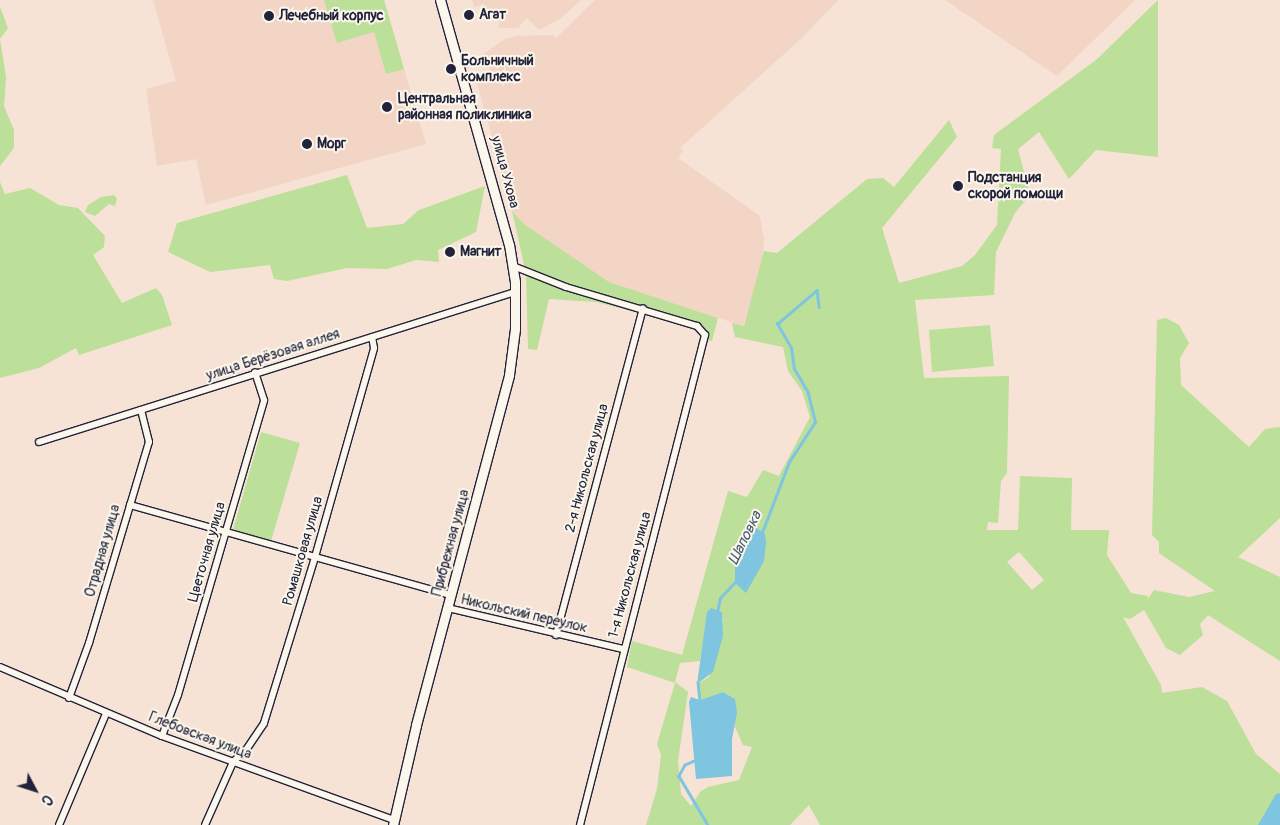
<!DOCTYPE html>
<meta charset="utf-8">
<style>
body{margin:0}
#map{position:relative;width:1280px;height:825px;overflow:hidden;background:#f6e3d5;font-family:Pangolin,sans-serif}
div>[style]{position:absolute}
.built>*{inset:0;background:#f2d5c5}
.green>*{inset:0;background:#bcdf99}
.water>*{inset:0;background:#7fc5e0}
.stream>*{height:2.5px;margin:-1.25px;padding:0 1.25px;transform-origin:1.25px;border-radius:1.25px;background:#7fc5e0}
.roads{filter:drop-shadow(1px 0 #22223b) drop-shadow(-1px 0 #22223b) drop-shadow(0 1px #22223b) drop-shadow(0 -1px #22223b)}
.street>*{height:6px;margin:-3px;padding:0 3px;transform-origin:3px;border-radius:3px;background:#fbf7ec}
.secondary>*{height:9px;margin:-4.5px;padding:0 4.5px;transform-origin:4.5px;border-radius:4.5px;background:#fbf7ec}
.dots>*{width:14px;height:14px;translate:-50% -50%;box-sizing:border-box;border:2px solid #fbf7ec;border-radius:50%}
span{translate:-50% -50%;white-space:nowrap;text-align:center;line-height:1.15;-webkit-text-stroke:4px #fbf7ec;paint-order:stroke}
.poi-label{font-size:14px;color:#22223b;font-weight:700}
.left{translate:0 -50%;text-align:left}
.street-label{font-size:14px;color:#22223b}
.water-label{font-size:15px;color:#435b75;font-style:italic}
.north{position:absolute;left:10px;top:765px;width:50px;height:50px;-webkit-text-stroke:4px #fbf7ec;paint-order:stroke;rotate:130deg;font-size:14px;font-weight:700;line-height:20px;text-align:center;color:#22223b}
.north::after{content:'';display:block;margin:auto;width:18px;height:22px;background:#22223b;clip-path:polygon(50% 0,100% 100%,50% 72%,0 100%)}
</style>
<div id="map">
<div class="built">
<div style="clip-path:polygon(153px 0,384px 0,426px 144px,206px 205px,196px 159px,157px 166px,146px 89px,176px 81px)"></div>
<div style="clip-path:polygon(472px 0,581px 0,560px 19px,539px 30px,527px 18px,518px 28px,498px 28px,500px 22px,487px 13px,484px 4px,474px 7px)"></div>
<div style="clip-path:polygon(595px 0,838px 0,802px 38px,680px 148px,683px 150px,678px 158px,760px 216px,764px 240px,762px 269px,743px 326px,609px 282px,524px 224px,512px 211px,476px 79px,492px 74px,483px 54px,505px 39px,516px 36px,552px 35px,556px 38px)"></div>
<div style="clip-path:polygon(945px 0,1135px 0,1057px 76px)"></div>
</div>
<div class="green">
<div style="clip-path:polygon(324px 0,384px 0,404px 69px,386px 74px,374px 32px,337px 43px)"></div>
<div style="clip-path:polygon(evenodd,1158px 0,1158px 157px,1096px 150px,1069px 179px,1039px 132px,1018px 149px,1030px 195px,1015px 213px,996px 252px,994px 295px,915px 300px,924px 378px,1009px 376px,1007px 473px,1001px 481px,998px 523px,988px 522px,987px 530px,1018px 530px,1020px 476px,1072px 478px,1071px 530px,1109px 530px,1107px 555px,1131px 593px,1148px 596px,1147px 600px,1154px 590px,1189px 597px,1215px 591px,1159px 553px,1159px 542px,1152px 535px,1157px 320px,1166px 318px,1179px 325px,1189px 343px,1180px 358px,1181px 385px,1249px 447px,1265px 429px,1280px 427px,1280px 518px,1238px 557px,1280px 577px,1280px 661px,1208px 615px,1200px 624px,1203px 635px,1180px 655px,1166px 648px,1144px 610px,1130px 619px,1123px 617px,1161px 685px,1162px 693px,1202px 687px,1227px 701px,1256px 754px,1280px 774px,1280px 807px,1267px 825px,820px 825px,809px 805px,790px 825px,646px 825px,657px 789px,661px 755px,657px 744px,675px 683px,627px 667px,632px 641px,682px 655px,728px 491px,747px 497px,763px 470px,779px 476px,810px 417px,802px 391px,788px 371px,783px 347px,735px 337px,732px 323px,744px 326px,764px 251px,777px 253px,867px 179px,883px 178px,894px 187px,949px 120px,957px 137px,882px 228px,899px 283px,962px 266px,975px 255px,997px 225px,1001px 149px,992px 148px,994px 135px,1096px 60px,1158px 0,1019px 552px,1044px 580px,1032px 590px,1007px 562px,1019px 552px,1158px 0,721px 615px,723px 619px,709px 677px,697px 684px,700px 700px,723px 692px,735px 699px,735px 727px,743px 745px,752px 747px,739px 780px,708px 787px,700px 792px,691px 806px,681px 794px,678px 761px,688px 692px,675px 682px,680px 663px,700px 661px,706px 627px,721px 615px)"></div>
<div style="clip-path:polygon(0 7px,8px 28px,0 39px,6px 77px,4px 106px,14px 130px,14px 148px,0 166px)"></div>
<div style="clip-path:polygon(347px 175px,367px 228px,403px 224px,419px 210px,485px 186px,476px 232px,438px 250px,439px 262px,416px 260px,387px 269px,347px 268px,287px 281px,274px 279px,270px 265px,210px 272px,168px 252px,177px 223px)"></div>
<div style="clip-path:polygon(0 182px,5px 194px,30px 188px,59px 205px,78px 208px,105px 236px,104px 247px,93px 255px,122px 303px,156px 288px,162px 295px,172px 325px,79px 355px,76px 348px,39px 368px,0 378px)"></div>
<div style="clip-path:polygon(114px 195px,117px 199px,115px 206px,109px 204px,95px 216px,85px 212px,88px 205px,101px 197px)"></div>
<div style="clip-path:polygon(512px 211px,524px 224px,609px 282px,718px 318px,712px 341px,705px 340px,702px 330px,627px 306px,631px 311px,596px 302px,549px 299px,537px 350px,528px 349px,526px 274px)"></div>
<div style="clip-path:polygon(990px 325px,994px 366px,932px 372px,929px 330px)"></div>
<div style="clip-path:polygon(261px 432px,300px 443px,271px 541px,233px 530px)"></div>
</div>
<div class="water">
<div style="clip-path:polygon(752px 525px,765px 534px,766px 542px,764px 561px,746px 593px,735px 583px,735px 558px,742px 535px)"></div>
<div style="clip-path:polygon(711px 608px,722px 612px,723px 636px,713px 672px,697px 684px,707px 612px)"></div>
<div style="clip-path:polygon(723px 692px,735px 699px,737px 713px,732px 739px,732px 776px,696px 779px,689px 702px,691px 697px,700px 700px)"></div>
<div style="clip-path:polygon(1280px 793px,1280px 825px,1258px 825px,1276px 794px)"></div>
</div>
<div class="stream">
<div style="left:761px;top:535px;width:78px;rotate:-69deg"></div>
<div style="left:789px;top:462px;width:48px;rotate:-57deg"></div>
<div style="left:815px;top:422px;width:30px;rotate:-104deg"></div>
<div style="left:808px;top:393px;width:28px;rotate:-120deg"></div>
<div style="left:794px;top:369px;width:21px;rotate:-98deg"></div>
<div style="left:791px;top:348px;width:28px;rotate:-120deg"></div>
<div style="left:777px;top:324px;width:52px;rotate:-40.4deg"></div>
<div style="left:817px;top:290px;width:17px;rotate:83deg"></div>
<div style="left:717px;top:612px;width:14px;rotate:-78deg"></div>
<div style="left:720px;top:598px;width:23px;rotate:-47deg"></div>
<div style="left:698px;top:682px;width:20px;rotate:84deg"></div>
<div style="left:694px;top:761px;width:10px;rotate:156deg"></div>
<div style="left:685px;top:765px;width:13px;rotate:119deg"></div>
<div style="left:679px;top:776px;width:57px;rotate:59.4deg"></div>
</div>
<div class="roads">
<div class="street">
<div style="left:513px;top:266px;width:57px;rotate:21.6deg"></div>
<div style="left:566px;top:287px;width:137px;rotate:16.6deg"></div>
<div style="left:697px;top:326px;width:12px;rotate:48deg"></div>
<div style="left:705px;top:335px;width:506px;rotate:104.31deg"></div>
<div style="left:39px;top:442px;width:499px;rotate:-17.5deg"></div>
<div style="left:130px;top:505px;width:333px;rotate:15.7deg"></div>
<div style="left:448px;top:608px;width:180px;rotate:13.2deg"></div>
<div style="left:556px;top:635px;width:338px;rotate:-75.1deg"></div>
<div style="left:0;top:667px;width:176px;rotate:23.1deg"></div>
<div style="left:162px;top:736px;width:247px;rotate:19.9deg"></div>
<div style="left:69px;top:698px;width:59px;rotate:-70deg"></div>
<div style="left:89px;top:643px;width:210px;rotate:-73.4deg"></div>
<div style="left:149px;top:442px;width:33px;rotate:-104deg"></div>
<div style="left:162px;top:736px;width:44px;rotate:-68.7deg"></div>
<div style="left:178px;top:695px;width:307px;rotate:-73.7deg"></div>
<div style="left:264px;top:400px;width:29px;rotate:-108deg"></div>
<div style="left:59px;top:825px;width:121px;rotate:-67.1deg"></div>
<div style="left:205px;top:825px;width:69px;rotate:-66deg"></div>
<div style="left:233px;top:762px;width:18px;rotate:-43deg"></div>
<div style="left:246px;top:750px;width:32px;rotate:-56deg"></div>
<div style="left:264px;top:723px;width:174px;rotate:-72.9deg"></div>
<div style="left:315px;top:557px;width:217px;rotate:-74.2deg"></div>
<div style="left:374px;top:348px;width:11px;rotate:-100deg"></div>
</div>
<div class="secondary">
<div style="left:393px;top:825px;width:103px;rotate:-77deg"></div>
<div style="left:416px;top:725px;width:362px;rotate:-75.1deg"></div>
<div style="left:509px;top:375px;width:46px;rotate:-82.6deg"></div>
<div style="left:515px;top:329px;width:47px;rotate:-90deg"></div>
<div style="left:515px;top:282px;width:37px;rotate:-99deg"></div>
<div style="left:509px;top:245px;width:255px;rotate:-105.7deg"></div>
</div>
</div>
<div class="dots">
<div style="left:469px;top:15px;background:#22223b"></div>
<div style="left:269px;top:16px;background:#22223b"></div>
<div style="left:451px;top:69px;background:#22223b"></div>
<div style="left:387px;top:107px;background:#22223b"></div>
<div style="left:307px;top:144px;background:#22223b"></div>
<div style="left:958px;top:186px;background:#22223b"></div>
<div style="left:450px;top:252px;background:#22223b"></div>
</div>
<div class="poi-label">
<span class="left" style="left:479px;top:15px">Агат</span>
<span class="left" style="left:279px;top:16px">Лечебный корпус</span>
<span class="left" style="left:461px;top:69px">Больничный<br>комплекс</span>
<span class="left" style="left:398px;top:107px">Центральная<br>районная поликлиника</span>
<span class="left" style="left:317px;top:144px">Морг</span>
<span class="left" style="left:968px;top:186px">Подстанция<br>скорой помощи</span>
<span class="left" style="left:460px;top:252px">Магнит</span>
</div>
<div class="street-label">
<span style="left:505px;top:172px;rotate:75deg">улица Ухова</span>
<span style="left:273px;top:355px;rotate:-18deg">улица Берёзовая аллея</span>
<span style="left:587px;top:468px;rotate:-75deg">2-я Никольская улица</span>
<span style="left:451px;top:543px;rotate:-75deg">Прибрежная улица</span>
<span style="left:103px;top:551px;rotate:-74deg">Отрадная улица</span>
<span style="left:303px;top:551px;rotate:-74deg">Ромашковая улица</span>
<span style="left:207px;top:552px;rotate:-74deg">Цветочная улица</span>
<span style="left:630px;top:575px;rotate:-75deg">1-я Никольская улица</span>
<span style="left:524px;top:614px;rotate:13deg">Никольский переулок</span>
<span style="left:200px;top:736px;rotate:21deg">Глебовская улица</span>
</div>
<div class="water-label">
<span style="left:745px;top:538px;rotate:-64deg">Шаповка</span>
</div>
<div class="north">С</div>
</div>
